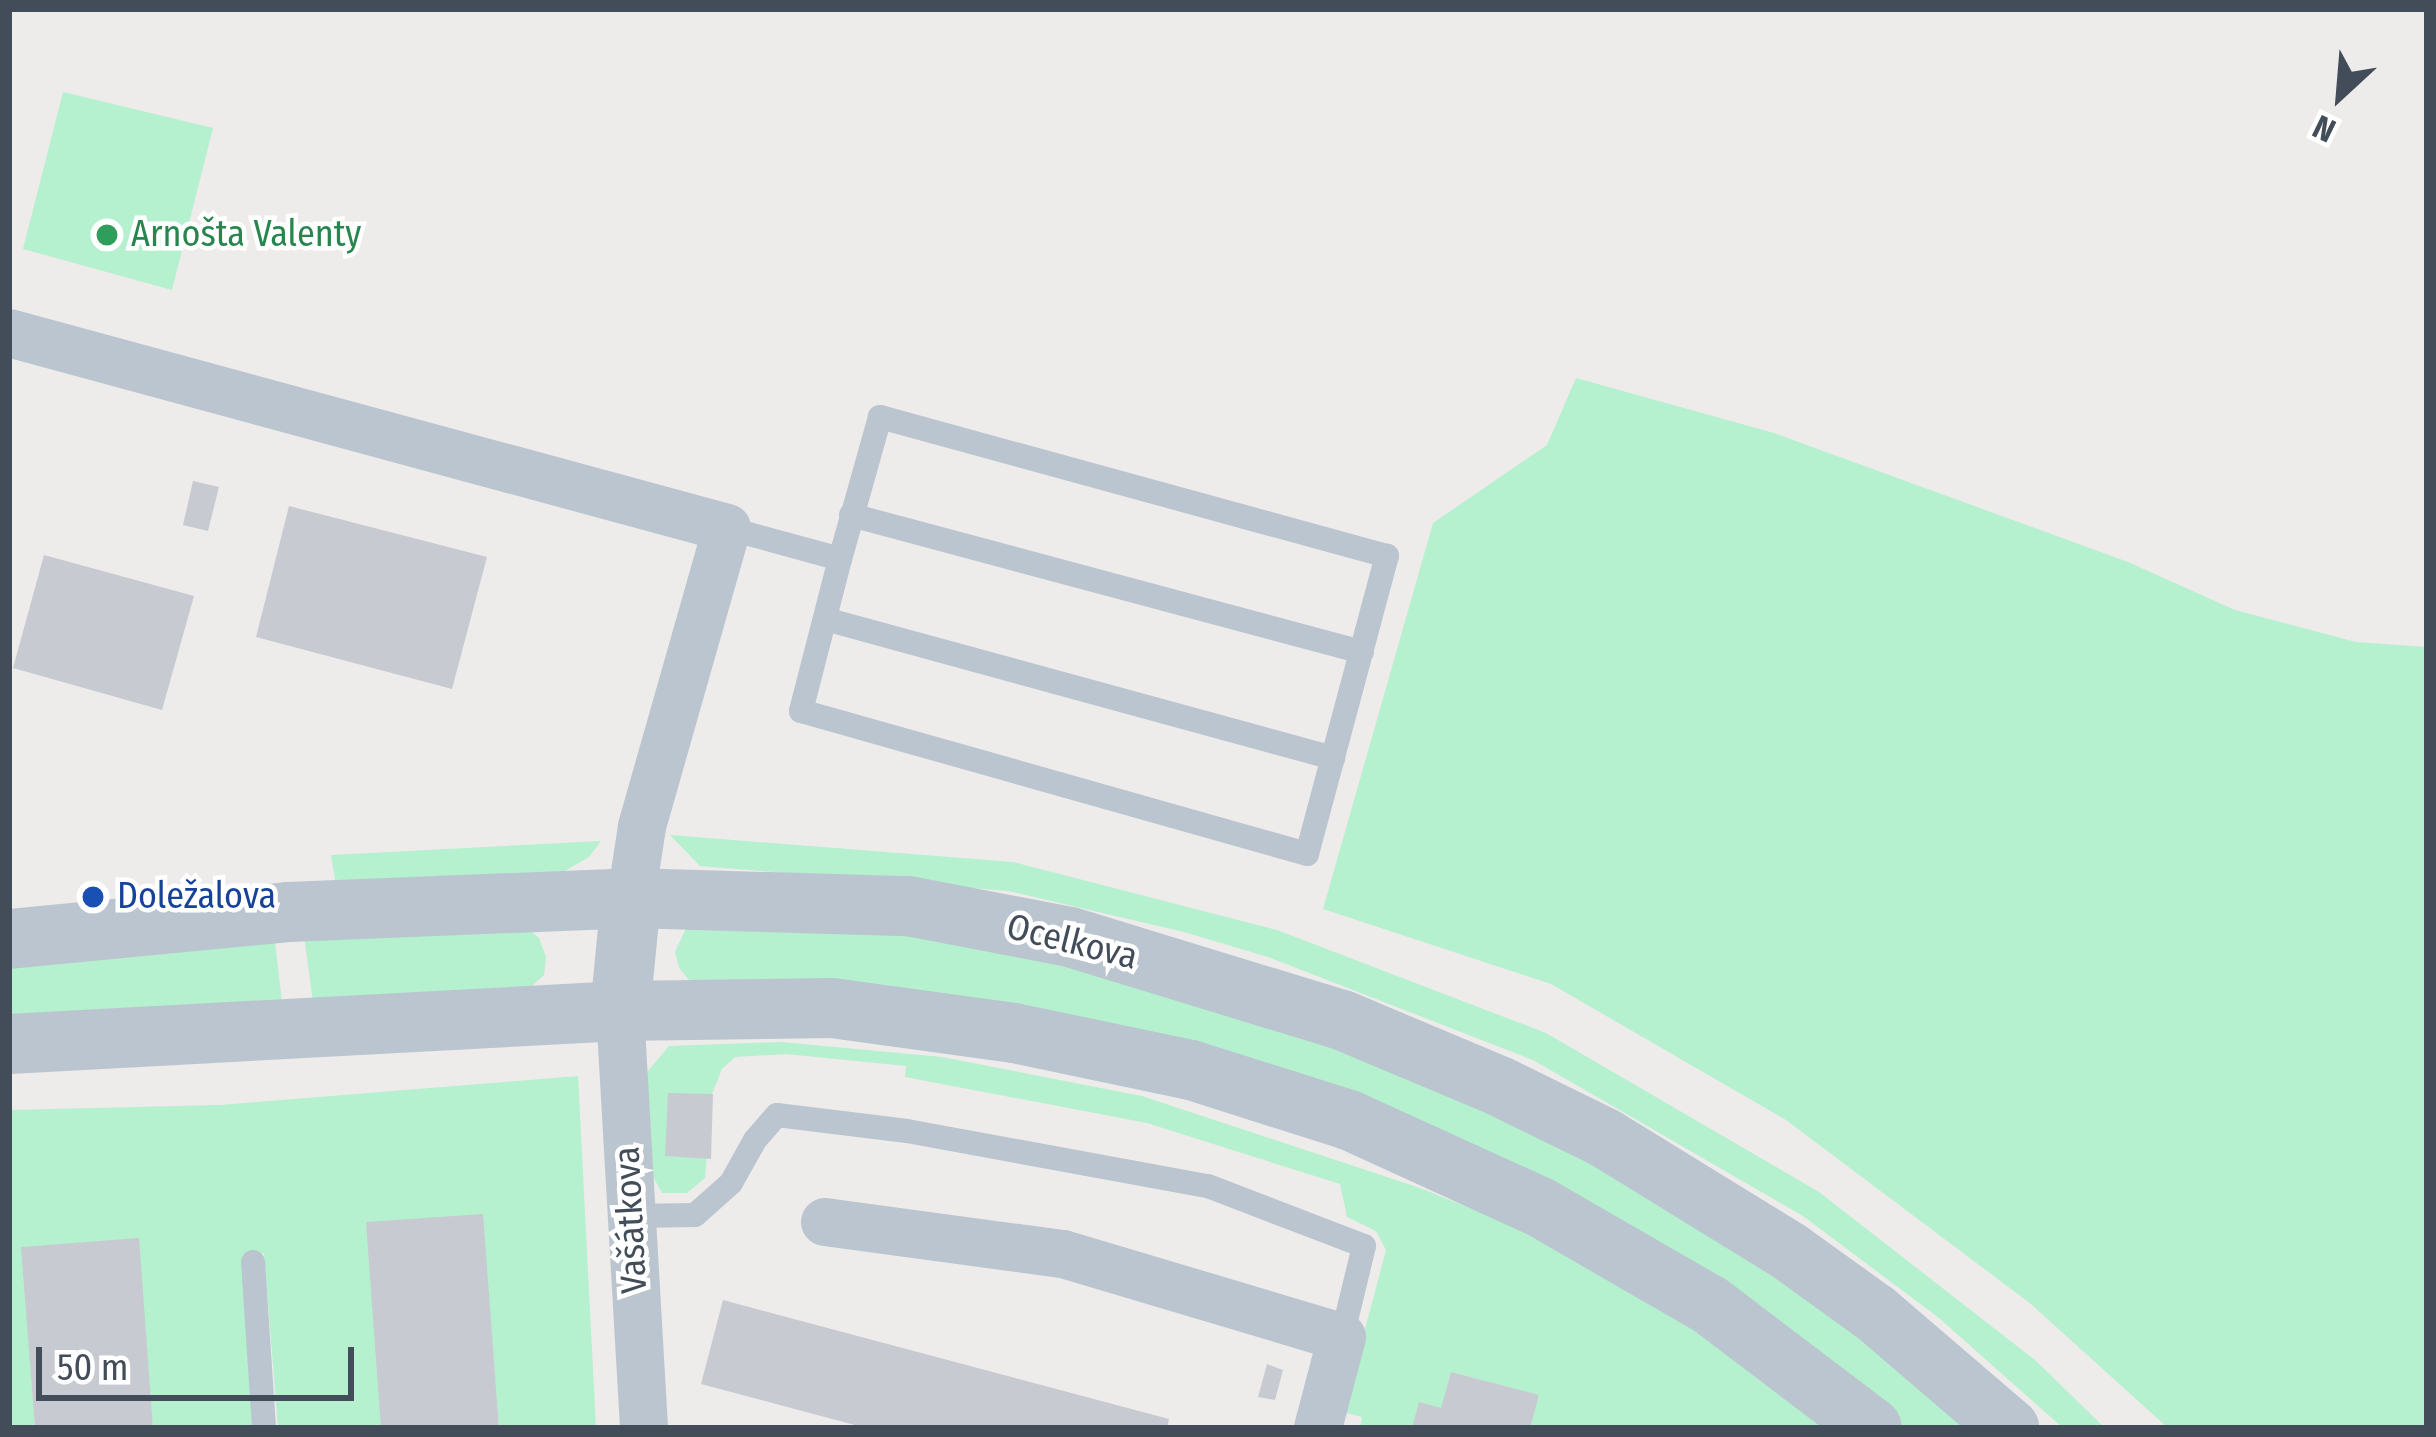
<!DOCTYPE html>
<meta charset="utf-8">
<style>
body{margin:0}
#map{position:relative;width:2436px;height:1437px;overflow:hidden;background:#eeebeb;font-family:"Fira Sans Condensed",sans-serif}
div>[style]{position:absolute}
.green>*{inset:0;background:#b5f0cf}
.building>*{inset:0;background:#c7cad1}
.service>*{height:24px;margin:-12px;padding:0 12px;transform-origin:12px;border-radius:12px;background:#bbc5cf}
.minor>*{height:48px;margin:-24px;padding:0 24px;transform-origin:24px;border-radius:24px;background:#bbc5cf}
.tertiary>*{height:60px;margin:-30px;padding:0 30px;transform-origin:30px;border-radius:30px;background:#bbc5cf}
.dots>*{width:33px;height:33px;translate:-50% -50%;box-sizing:border-box;border:6px solid #fff;border-radius:50%}
span{translate:-50% -50%;white-space:nowrap;text-align:center;line-height:1.15;-webkit-text-stroke:9px #fff;paint-order:stroke}
.leisure-label{font-size:36px;color:#27864d}
.left{translate:0 -50%;text-align:left}
.transit-label{font-size:36px;color:#164399}
.street-label{font-size:36px;color:#434d59}
.frame{position:absolute;inset:0;border:12px solid #434d59;pointer-events:none}
.north{position:absolute;left:2280px;top:36px;width:120px;height:120px;-webkit-text-stroke:9px #fff;paint-order:stroke;rotate:206deg;font-size:33px;font-weight:700;line-height:48px;text-align:center;color:#434d59}
.north::after{content:'';display:block;margin:auto;width:42px;height:54px;background:#434d59;clip-path:polygon(50% 0,100% 100%,50% 72%,0 100%)}
.scale{position:absolute;left:36px;top:1347px;width:318px;height:54px;box-sizing:border-box;border:6px solid #434d59;border-top:0;padding-left:15px;font-size:36px;line-height:42px;white-space:nowrap;color:#434d59;-webkit-text-stroke:9px #fff;paint-order:stroke}
</style>
<div id="map">
<div class="green">
<div style="clip-path:polygon(63px 92px,213px 128px,172px 290px,23px 249px)"></div>
<div style="clip-path:polygon(1576px 378px,1774px 433px,2128px 562px,2235px 610px,2356px 642px,2427px 647px,2427px 1428px,2168px 1428px,2031px 1304px,1786px 1120px,1551px 984px,1323px 909px,1433px 523px,1547px 445px)"></div>
<div style="clip-path:polygon(670px 835px,1013px 862px,1277px 930px,1546px 1033px,1819px 1192px,2035px 1360px,2105px 1428px,2063px 1428px,1939px 1318px,1803px 1216px,1533px 1060px,1268px 957px,1184px 932px,1008px 891px,700px 866px)"></div>
<div style="clip-path:polygon(601px 841px,589px 857px,565px 871px,336px 886px,331px 855px)"></div>
<div style="clip-path:polygon(688px 924px,1006px 941px,1458px 1076px,1832px 1292px,1994px 1428px,1889px 1428px,1429px 1140px,690px 981px,679px 968px,675px 952px)"></div>
<div style="clip-path:polygon(525px 926px,539px 938px,546px 957px,544px 975px,522px 995px,314px 1009px,304px 936px)"></div>
<div style="clip-path:polygon(275px 942px,283px 1011px,9px 1029px,9px 959px)"></div>
<div style="clip-path:polygon(781px 1042px,942px 1057px,1142px 1096px,1420px 1188px,1507px 1223px,1681px 1321px,1826px 1428px,1530px 1428px,1538px 1395px,1451px 1372px,1441px 1408px,1412px 1428px,1360px 1428px,1362px 1417px,1343px 1412px,1386px 1250px,1376px 1231px,1347px 1217px,1340px 1184px,1147px 1123px,905px 1077px,906px 1066px,786px 1054px,735px 1057px,722px 1069px,712px 1094px,705px 1178px,687px 1193px,662px 1193px,651px 1173px,647px 1072px,669px 1046px)"></div>
<div style="clip-path:polygon(578px 1076px,596px 1428px,499px 1428px,482px 1214px,381px 1428px,278px 1428px,264px 1253px,242px 1255px,254px 1428px,153px 1428px,138px 1239px,22px 1247px,35px 1428px,9px 1428px,9px 1110px,220px 1105px)"></div>
</div>
<div class="building">
<div style="clip-path:polygon(193px 481px,219px 487px,208px 531px,183px 525px)"></div>
<div style="clip-path:polygon(289px 506px,487px 557px,452px 689px,256px 637px)"></div>
<div style="clip-path:polygon(44px 555px,194px 596px,162px 710px,13px 668px)"></div>
<div style="clip-path:polygon(668px 1093px,713px 1094px,711px 1159px,665px 1156px)"></div>
<div style="clip-path:polygon(483px 1214px,499px 1428px,381px 1428px,366px 1222px)"></div>
<div style="clip-path:polygon(139px 1238px,153px 1428px,35px 1428px,21px 1247px)"></div>
<div style="clip-path:polygon(723px 1300px,1169px 1419px,1167px 1428px,866px 1428px,701px 1384px)"></div>
<div style="clip-path:polygon(1267px 1364px,1283px 1370px,1275px 1400px,1258px 1397px)"></div>
<div style="clip-path:polygon(1451px 1372px,1539px 1395px,1530px 1428px,1412px 1428px,1419px 1402px,1441px 1408px)"></div>
</div>
<div class="service">
<div style="left:851px;top:515px;width:529px;rotate:15.01deg"></div>
<div style="left:727px;top:528px;width:117px;rotate:15.3deg"></div>
<div style="left:840px;top:559px;width:157px;rotate:104.4deg"></div>
<div style="left:801px;top:711px;width:526px;rotate:15.78deg"></div>
<div style="left:1307px;top:854px;width:309px;rotate:-75deg"></div>
<div style="left:1387px;top:556px;width:526px;rotate:-164.67deg"></div>
<div style="left:880px;top:417px;width:148px;rotate:105.7deg"></div>
<div style="left:825px;top:619px;width:527px;rotate:15.3deg"></div>
<div style="left:631px;top:1216px;width:64px;rotate:-0.9deg"></div>
<div style="left:695px;top:1215px;width:48px;rotate:-41.6deg"></div>
<div style="left:731px;top:1183px;width:49px;rotate:-60.8deg"></div>
<div style="left:755px;top:1140px;width:33px;rotate:-49deg"></div>
<div style="left:777px;top:1115px;width:131px;rotate:7deg"></div>
<div style="left:907px;top:1131px;width:306px;rotate:10.4deg"></div>
<div style="left:1208px;top:1186px;width:167px;rotate:21deg"></div>
<div style="left:1364px;top:1246px;width:94px;rotate:103.6deg"></div>
<div style="left:253px;top:1262px;width:166px;rotate:86.2deg"></div>
</div>
<div class="minor">
<div style="left:9px;top:333px;width:744px;rotate:15.19deg"></div>
<div style="left:727px;top:528px;width:311px;rotate:105.9deg"></div>
<div style="left:642px;top:827px;width:72px;rotate:98.8deg"></div>
<div style="left:620px;top:1011px;width:418px;rotate:86.7deg"></div>
<div style="left:825px;top:1222px;width:240px;rotate:7.7deg"></div>
<div style="left:1063px;top:1254px;width:291px;rotate:16.6deg"></div>
<div style="left:1342px;top:1337px;width:94px;rotate:104.8deg"></div>
</div>
<div class="tertiary">
<div style="left:9px;top:939px;width:280px;rotate:-5.5deg"></div>
<div style="left:288px;top:912px;width:343px;rotate:-2.3deg"></div>
<div style="left:631px;top:898px;width:277px;rotate:1.7deg"></div>
<div style="left:908px;top:906px;width:165px;rotate:10.8deg"></div>
<div style="left:1070px;top:937px;width:284px;rotate:17deg"></div>
<div style="left:1342px;top:1020px;width:170px;rotate:22.8deg"></div>
<div style="left:1499px;top:1086px;width:118px;rotate:26.1deg"></div>
<div style="left:1605px;top:1138px;width:217px;rotate:31.6deg"></div>
<div style="left:1790px;top:1252px;width:105px;rotate:35.7deg"></div>
<div style="left:1875px;top:1313px;width:177px;rotate:40.6deg"></div>
<div style="left:620px;top:1011px;width:114px;rotate:-84.4deg"></div>
<div style="left:9px;top:1044px;width:612px;rotate:-3.09deg"></div>
<div style="left:620px;top:1011px;width:212px;rotate:-0.8deg"></div>
<div style="left:832px;top:1008px;width:184px;rotate:7.8deg"></div>
<div style="left:1014px;top:1033px;width:181px;rotate:11.8deg"></div>
<div style="left:1191px;top:1070px;width:166px;rotate:17.6deg"></div>
<div style="left:1349px;top:1120px;width:210px;rotate:24.5deg"></div>
<div style="left:1540px;top:1207px;width:196px;rotate:30deg"></div>
<div style="left:1710px;top:1305px;width:203px;rotate:37.2deg"></div>
</div>
<div class="dots">
<div style="left:107px;top:235px;background:#2e9e5b"></div>
<div style="left:93px;top:897px;background:#1a4fb4"></div>
</div>
<div class="leisure-label">
<span class="left" style="left:131px;top:235px">Arnošta Valenty</span>
</div>
<div class="transit-label">
<span class="left" style="left:117px;top:897px">Doležalova</span>
</div>
<div class="street-label">
<span style="left:1072px;top:942px;rotate:14deg">Ocelkova</span>
<span style="left:631px;top:1220px;rotate:-93deg">Vašátkova</span>
</div>
<div class="frame"></div>
<div class="north">N</div>
<div class="scale">50 m</div>
</div>
